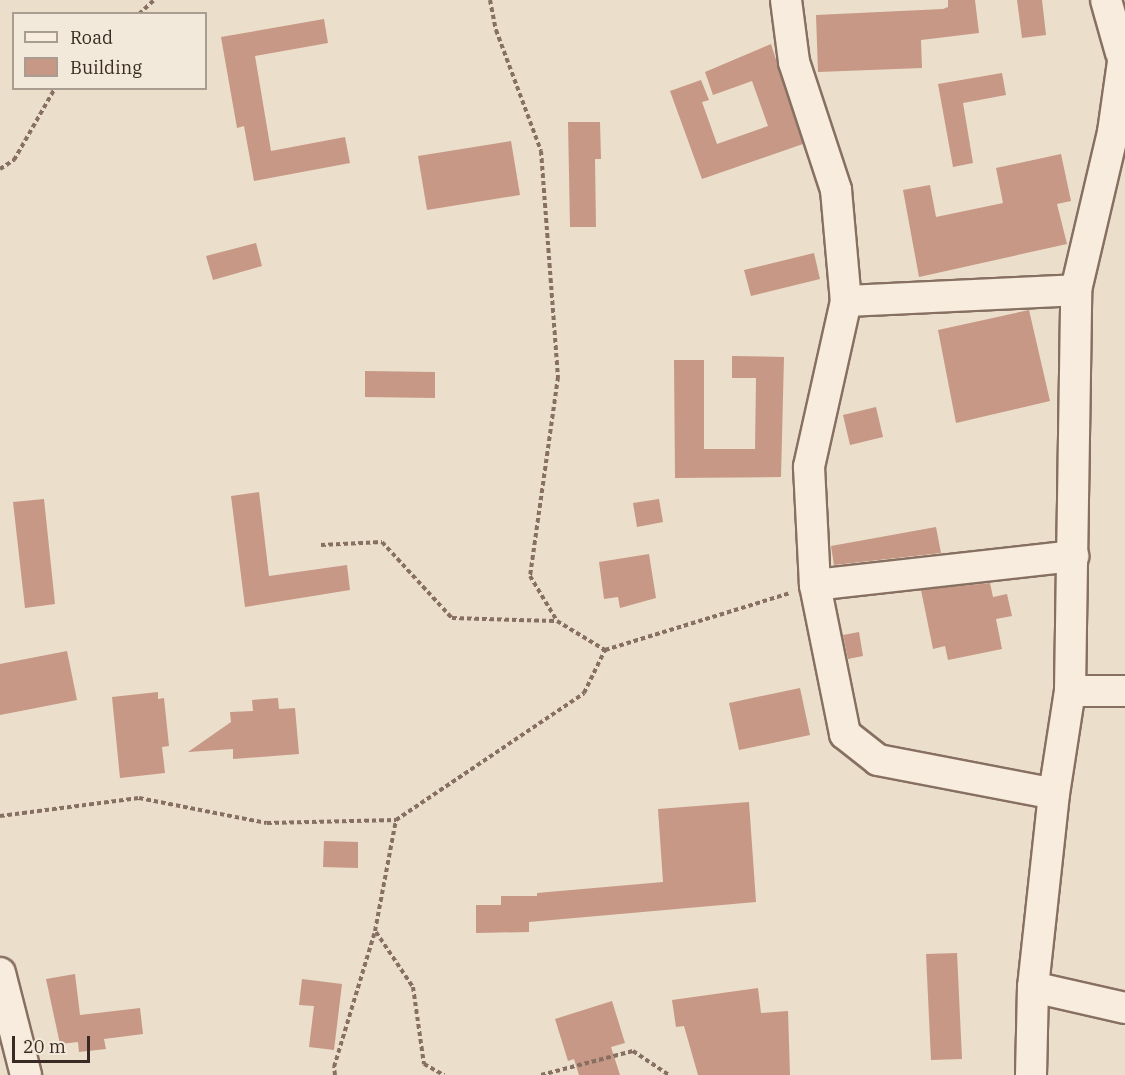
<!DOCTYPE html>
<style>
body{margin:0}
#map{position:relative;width:1125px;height:1075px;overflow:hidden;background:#ebdecb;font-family:"IBM Plex Serif",serif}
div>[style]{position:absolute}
.building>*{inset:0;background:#c69885}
.path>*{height:4px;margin-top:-2px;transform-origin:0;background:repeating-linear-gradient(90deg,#877061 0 4.5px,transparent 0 7.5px)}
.roads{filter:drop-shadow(2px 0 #877061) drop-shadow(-2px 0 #877061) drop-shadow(0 2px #877061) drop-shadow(0 -2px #877061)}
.minor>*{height:30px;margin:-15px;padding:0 15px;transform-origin:15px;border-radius:15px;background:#f7ecde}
span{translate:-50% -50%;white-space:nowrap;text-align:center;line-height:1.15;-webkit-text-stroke:5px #f3e9da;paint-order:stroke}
.legend{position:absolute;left:12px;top:12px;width:195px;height:78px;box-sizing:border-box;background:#f3e9da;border:2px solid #a99d91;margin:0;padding:8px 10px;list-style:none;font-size:18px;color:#392b23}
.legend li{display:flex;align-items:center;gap:12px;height:30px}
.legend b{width:30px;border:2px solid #a99d91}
.scale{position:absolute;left:12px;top:1036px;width:78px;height:27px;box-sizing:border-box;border:3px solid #392b23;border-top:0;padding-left:8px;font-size:18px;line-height:21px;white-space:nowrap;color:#392b23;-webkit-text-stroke:4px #f3e9da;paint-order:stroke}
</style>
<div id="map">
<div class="building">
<div style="clip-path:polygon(948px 0,975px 0,979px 33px,921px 40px,922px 68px,818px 72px,816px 15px,943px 9px,948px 7px)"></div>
<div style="clip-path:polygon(1017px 0,1042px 0,1046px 35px,1022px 38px)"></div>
<div style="clip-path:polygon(324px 19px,328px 43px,255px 56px,271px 151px,345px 137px,350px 163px,254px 181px,244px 126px,237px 128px,221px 37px)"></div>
<div style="clip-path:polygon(771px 44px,803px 144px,702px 179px,670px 91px,701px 80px,709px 100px,702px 102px,717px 144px,768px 126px,752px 81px,713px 95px,705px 72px)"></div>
<div style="clip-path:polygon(1002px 73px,1006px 95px,963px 103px,973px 163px,953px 167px,938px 84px)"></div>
<div style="clip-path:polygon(568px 122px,600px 122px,601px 159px,595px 159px,596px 227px,570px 227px)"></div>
<div style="clip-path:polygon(511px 141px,520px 195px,427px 210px,418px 156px)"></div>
<div style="clip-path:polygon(1061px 154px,1071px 201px,1057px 204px,1067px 244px,919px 277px,903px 190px,930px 185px,936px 217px,1003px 203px,996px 168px)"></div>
<div style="clip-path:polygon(256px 243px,262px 266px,213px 280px,206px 256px)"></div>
<div style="clip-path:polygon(814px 253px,820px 279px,751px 296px,744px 270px)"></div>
<div style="clip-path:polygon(1029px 310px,1050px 401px,956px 423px,938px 330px)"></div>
<div style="clip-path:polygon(732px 356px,784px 357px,781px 477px,675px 478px,674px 360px,704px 360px,704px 449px,755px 449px,756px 378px,732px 378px)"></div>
<div style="clip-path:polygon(365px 371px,435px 372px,435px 398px,365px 397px)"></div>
<div style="clip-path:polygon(876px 407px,883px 437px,850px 445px,843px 415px)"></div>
<div style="clip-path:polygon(259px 492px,269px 576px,347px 565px,350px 590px,245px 607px,231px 496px)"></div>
<div style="clip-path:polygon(44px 499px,55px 604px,25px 608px,13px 502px)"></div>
<div style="clip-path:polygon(659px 499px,663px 522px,637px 527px,633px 503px)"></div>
<div style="clip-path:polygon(936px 527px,941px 553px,834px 565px,831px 546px)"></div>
<div style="clip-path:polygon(649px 554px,656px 598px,620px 608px,618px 597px,604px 599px,599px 562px)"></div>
<div style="clip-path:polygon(990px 583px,993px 597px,1007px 594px,1012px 616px,996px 619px,1002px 649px,948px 660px,945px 646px,933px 649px,921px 590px)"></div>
<div style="clip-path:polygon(859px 632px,863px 656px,848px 659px,843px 635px)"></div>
<div style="clip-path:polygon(67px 651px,77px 700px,0 715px,0 664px)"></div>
<div style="clip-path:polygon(800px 688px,810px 735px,739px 750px,729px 703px)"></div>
<div style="clip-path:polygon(158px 692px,158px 699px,164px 698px,169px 746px,162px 747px,165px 773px,120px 778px,112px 697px)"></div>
<div style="clip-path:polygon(278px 698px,279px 709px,295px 708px,299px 754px,233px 759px,233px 749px,188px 752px,231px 722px,230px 712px,253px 711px,252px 700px)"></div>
<div style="clip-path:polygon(749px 802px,756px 902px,529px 922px,529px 932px,476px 933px,476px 905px,501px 905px,501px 896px,537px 896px,537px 893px,663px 882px,658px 809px)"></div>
<div style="clip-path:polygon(324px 841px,358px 842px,358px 868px,323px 867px)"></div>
<div style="clip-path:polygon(957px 953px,962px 1059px,931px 1060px,926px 954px)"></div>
<div style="clip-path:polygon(75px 974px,80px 1015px,140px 1008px,143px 1034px,104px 1039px,106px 1049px,79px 1052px,78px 1042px,60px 1044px,46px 979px)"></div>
<div style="clip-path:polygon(302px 979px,342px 984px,334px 1050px,309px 1047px,314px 1006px,299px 1005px)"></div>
<div style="clip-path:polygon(758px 988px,761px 1013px,788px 1011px,790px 1075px,698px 1075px,684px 1026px,676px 1027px,672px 1000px)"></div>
<div style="clip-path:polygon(612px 1001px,625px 1043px,611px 1047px,620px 1075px,579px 1075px,574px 1059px,568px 1061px,555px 1019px)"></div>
</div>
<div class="path">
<div style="left:490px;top:0;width:31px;rotate:79deg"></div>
<div style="left:496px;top:30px;width:129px;rotate:69.6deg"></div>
<div style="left:541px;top:151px;width:227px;rotate:85.7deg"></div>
<div style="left:558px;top:377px;width:201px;rotate:98deg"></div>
<div style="left:530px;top:576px;width:52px;rotate:59deg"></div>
<div style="left:557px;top:621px;width:56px;rotate:31.1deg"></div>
<div style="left:139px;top:14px;width:21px;rotate:-43deg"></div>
<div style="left:0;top:169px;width:17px;rotate:-33deg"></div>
<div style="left:14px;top:160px;width:83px;rotate:-60.3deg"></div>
<div style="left:321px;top:545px;width:61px;rotate:-2.8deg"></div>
<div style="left:382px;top:542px;width:103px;rotate:47.4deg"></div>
<div style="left:452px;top:618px;width:104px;rotate:1.7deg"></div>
<div style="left:0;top:816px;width:140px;rotate:-7.4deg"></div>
<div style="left:139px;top:798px;width:130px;rotate:11.1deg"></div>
<div style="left:267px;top:823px;width:129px;rotate:-1.3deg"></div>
<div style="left:376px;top:932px;width:66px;rotate:56.1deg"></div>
<div style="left:413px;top:987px;width:78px;rotate:81.9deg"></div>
<div style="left:424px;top:1064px;width:23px;rotate:29deg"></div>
<div style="left:335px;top:1075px;width:8px;rotate:-97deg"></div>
<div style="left:334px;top:1067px;width:142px;rotate:-73.2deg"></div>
<div style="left:375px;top:931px;width:113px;rotate:-79.3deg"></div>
<div style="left:396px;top:820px;width:227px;rotate:-34deg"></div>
<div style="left:584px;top:693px;width:48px;rotate:-64deg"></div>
<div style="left:605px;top:650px;width:194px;rotate:-17.1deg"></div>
<div style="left:541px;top:1075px;width:95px;rotate:-14.6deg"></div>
<div style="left:633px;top:1051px;width:43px;rotate:33.7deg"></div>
</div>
<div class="roads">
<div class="minor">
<div style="left:786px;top:0;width:63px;rotate:82.6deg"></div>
<div style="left:794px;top:62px;width:135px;rotate:71.8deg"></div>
<div style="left:836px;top:190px;width:111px;rotate:84.9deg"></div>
<div style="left:846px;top:301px;width:170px;rotate:102.6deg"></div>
<div style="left:809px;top:467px;width:118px;rotate:87.1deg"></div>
<div style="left:815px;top:585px;width:152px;rotate:78.6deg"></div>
<div style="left:845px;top:734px;width:42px;rotate:38.2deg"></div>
<div style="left:878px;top:760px;width:179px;rotate:10.9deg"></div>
<div style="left:1106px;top:0;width:55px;rotate:74.2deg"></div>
<div style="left:846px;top:301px;width:230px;rotate:-2.7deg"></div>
<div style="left:815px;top:585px;width:260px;rotate:-6.4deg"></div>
<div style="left:1070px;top:691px;width:55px"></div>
<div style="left:0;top:973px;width:105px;rotate:75.7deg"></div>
<div style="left:1033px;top:987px;width:94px;rotate:12.9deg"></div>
<div style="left:1031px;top:1075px;width:88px;rotate:-88.7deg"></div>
<div style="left:1033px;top:987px;width:194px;rotate:-83.8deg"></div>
<div style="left:1054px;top:794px;width:104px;rotate:-81.2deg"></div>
<div style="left:1070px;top:691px;width:401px;rotate:-89.1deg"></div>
<div style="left:1076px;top:290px;width:162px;rotate:-76.8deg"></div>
<div style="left:1113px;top:132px;width:85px;rotate:-81.9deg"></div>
</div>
</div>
<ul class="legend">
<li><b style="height:8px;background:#f7ecde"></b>Road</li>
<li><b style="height:16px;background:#c69885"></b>Building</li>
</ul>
<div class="scale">20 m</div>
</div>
